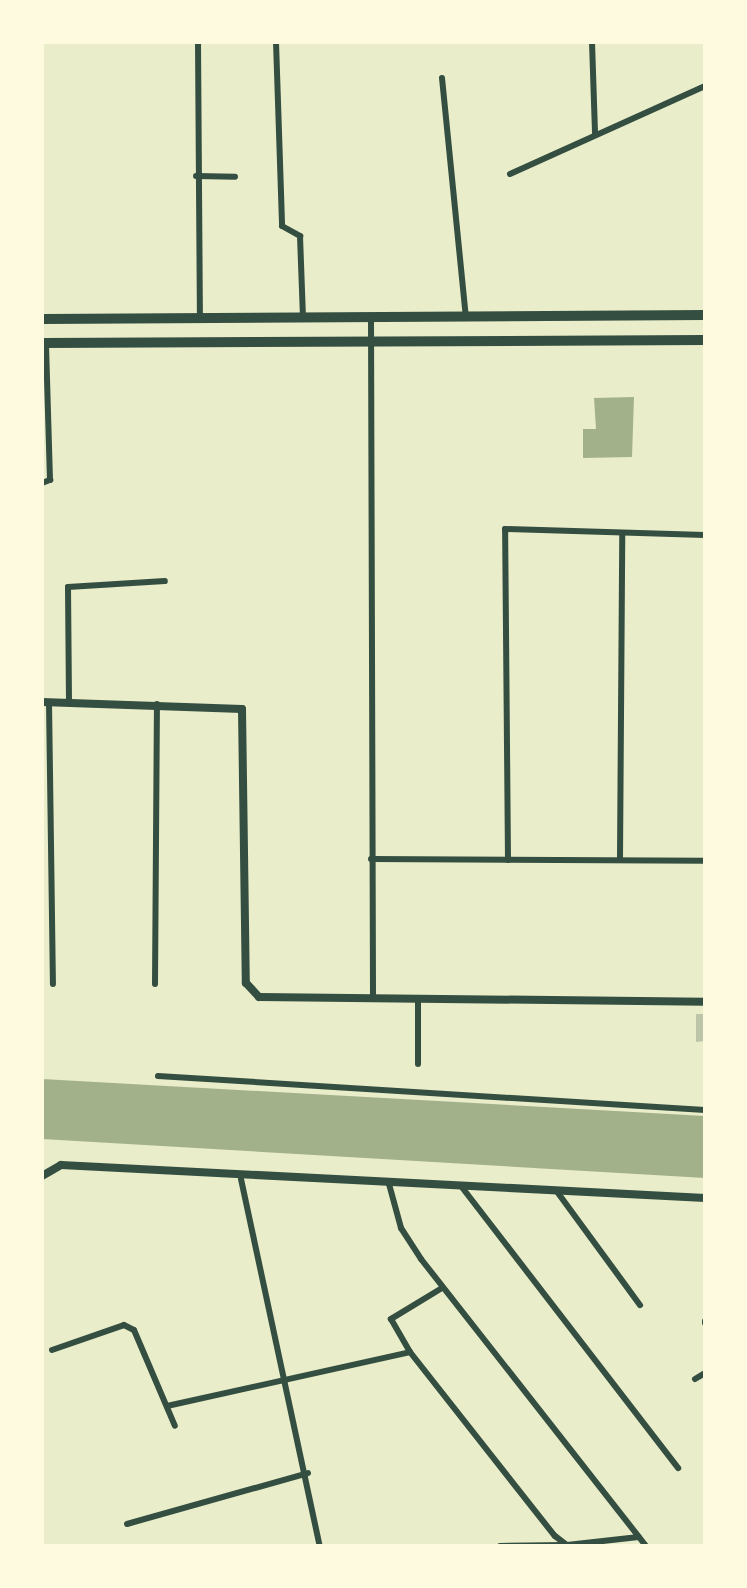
<!DOCTYPE html>
<style>
body{margin:0}
#map{position:relative;width:747px;height:1588px;overflow:hidden;background:#e9edc9;font-family:"PT Sans Narrow",sans-serif}
div>[style]{position:absolute}
.water>*{inset:0;background:#a3b18a}
.building>*{inset:0;background:#bcc5a7}
.minor>*{height:6px;margin:-3px;padding:0 3px;transform-origin:3px;border-radius:3px;background:#344e41}
.tertiary>*{height:8px;margin:-4px;padding:0 4px;transform-origin:4px;border-radius:4px;background:#344e41}
.primary>*{height:10px;margin:-5px;padding:0 5px;transform-origin:5px;border-radius:5px;background:#344e41}
span{translate:-50% -50%;white-space:nowrap;text-align:center;line-height:1.15;-webkit-text-stroke:8px #fefae0;paint-order:stroke}
.frame{position:absolute;inset:0;border:44px solid #fefae0;pointer-events:none}
</style>
<div id="map">
<div class="water">
<div style="clip-path:polygon(634px 397px,632px 457px,583px 458px,583px 429px,596px 429px,594px 398px)"></div>
<div style="clip-path:polygon(42px 1079px,705px 1116px,705px 1178px,42px 1139px)"></div>
</div>
<div class="building">
<div style="clip-path:polygon(696px 1014px,705px 1014px,705px 1041px,696px 1042px)"></div>
</div>
<div class="minor">
<div style="left:198px;top:42px;width:276px;rotate:89.6deg"></div>
<div style="left:276px;top:42px;width:184px;rotate:88.1deg"></div>
<div style="left:282px;top:226px;width:21px;rotate:29deg"></div>
<div style="left:300px;top:236px;width:81px;rotate:87.9deg"></div>
<div style="left:592px;top:42px;width:91px;rotate:88.1deg"></div>
<div style="left:442px;top:78px;width:240px;rotate:84.3deg"></div>
<div style="left:510px;top:174px;width:214px;rotate:-24.3deg"></div>
<div style="left:196px;top:176px;width:39px;rotate:1deg"></div>
<div style="left:371px;top:317px;width:681px;rotate:89.83deg"></div>
<div style="left:42px;top:483px;width:9px;rotate:-21deg"></div>
<div style="left:50px;top:480px;width:137px;rotate:-91.7deg"></div>
<div style="left:49px;top:702px;width:282px;rotate:89.2deg"></div>
<div style="left:69px;top:702px;width:115px;rotate:-90.5deg"></div>
<div style="left:68px;top:587px;width:97px;rotate:-3.5deg"></div>
<div style="left:620px;top:858px;width:324px;rotate:-89.6deg"></div>
<div style="left:371px;top:859px;width:334px;rotate:0.3deg"></div>
<div style="left:508px;top:860px;width:331px;rotate:-90.5deg"></div>
<div style="left:505px;top:529px;width:200px;rotate:1.7deg"></div>
<div style="left:155px;top:984px;width:280px;rotate:-89.6deg"></div>
<div style="left:418px;top:999px;width:65px;rotate:90deg"></div>
<div style="left:158px;top:1076px;width:548px;rotate:3.56deg"></div>
<div style="left:241px;top:1179px;width:375px;rotate:77.9deg"></div>
<div style="left:389px;top:1184px;width:46px;rotate:74.7deg"></div>
<div style="left:401px;top:1228px;width:37px;rotate:57deg"></div>
<div style="left:421px;top:1259px;width:365px;rotate:51.9deg"></div>
<div style="left:461px;top:1186px;width:356px;rotate:52.4deg"></div>
<div style="left:558px;top:1193px;width:139px;rotate:53.8deg"></div>
<div style="left:442px;top:1288px;width:60px;rotate:148.7deg"></div>
<div style="left:391px;top:1319px;width:38px;rotate:60deg"></div>
<div style="left:410px;top:1352px;width:234px;rotate:51.8deg"></div>
<div style="left:555px;top:1536px;width:15px;rotate:37deg"></div>
<div style="left:567px;top:1545px;width:72px;rotate:-6.3deg"></div>
<div style="left:705px;top:1321px;width:2px;rotate:90deg"></div>
<div style="left:52px;top:1350px;width:76px;rotate:-19.1deg"></div>
<div style="left:124px;top:1325px;width:11px;rotate:27deg"></div>
<div style="left:134px;top:1330px;width:104px;rotate:66.9deg"></div>
<div style="left:695px;top:1379px;width:12px;rotate:-31deg"></div>
<div style="left:167px;top:1406px;width:249px;rotate:-12.5deg"></div>
<div style="left:127px;top:1524px;width:188px;rotate:-15.7deg"></div>
<div style="left:500px;top:1546px;width:64px;rotate:-0.9deg"></div>
</div>
<div class="tertiary">
<div style="left:42px;top:702px;width:200px;rotate:2deg"></div>
<div style="left:242px;top:709px;width:274px;rotate:89.2deg"></div>
<div style="left:246px;top:983px;width:19px;rotate:47deg"></div>
<div style="left:259px;top:997px;width:446px;rotate:0.6deg"></div>
<div style="left:42px;top:1176px;width:22px;rotate:-30deg"></div>
<div style="left:61px;top:1165px;width:645px;rotate:2.93deg"></div>
</div>
<div class="primary">
<div style="left:42px;top:319px;width:663px;rotate:-0.35deg"></div>
<div style="left:42px;top:343px;width:663px;rotate:-0.26deg"></div>
</div>
<div class="frame"></div>
</div>
